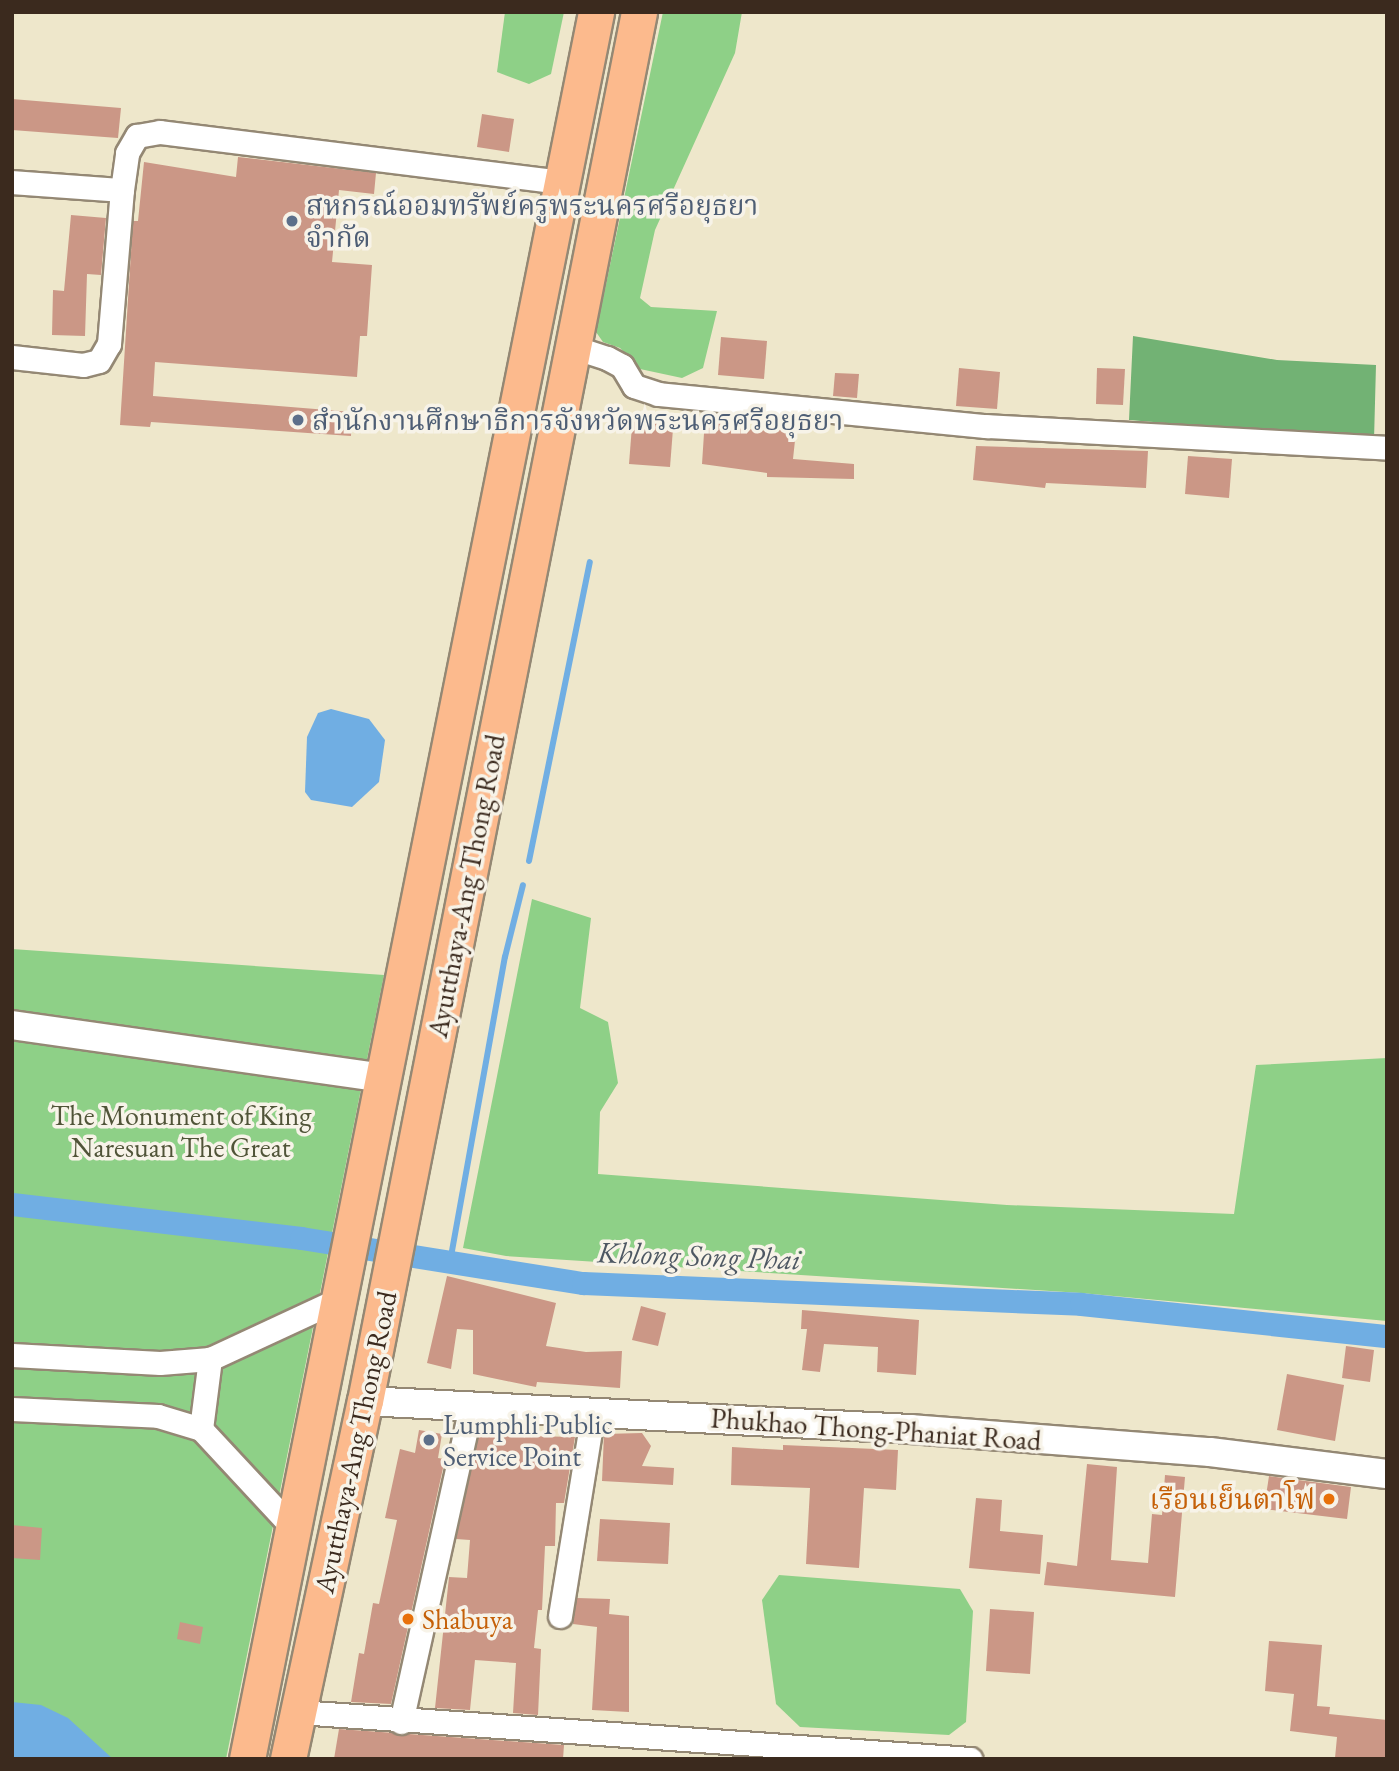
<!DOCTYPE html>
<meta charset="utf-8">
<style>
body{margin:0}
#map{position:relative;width:1399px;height:1771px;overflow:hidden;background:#eee7cb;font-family:"EB Garamond","Noto Serif Thai",serif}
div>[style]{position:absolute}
.green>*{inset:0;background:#8ed087}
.forest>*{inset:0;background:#72b274}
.water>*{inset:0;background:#70aee3}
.stream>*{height:6px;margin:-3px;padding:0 3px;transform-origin:3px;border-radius:3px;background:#70aee3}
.canal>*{height:23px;margin:-11.5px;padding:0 11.5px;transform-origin:11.5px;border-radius:11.5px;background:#70aee3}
.building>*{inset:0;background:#cb9786}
.roads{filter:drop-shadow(2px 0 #948874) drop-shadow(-2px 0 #948874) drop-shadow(0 2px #948874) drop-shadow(0 -2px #948874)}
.minor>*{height:23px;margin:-11.5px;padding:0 11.5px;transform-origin:11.5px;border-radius:11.5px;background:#fff}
.tertiary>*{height:28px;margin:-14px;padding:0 14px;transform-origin:14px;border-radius:14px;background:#fff}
.primary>*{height:35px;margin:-17.5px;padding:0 17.5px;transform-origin:17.5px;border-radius:17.5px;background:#fcba8d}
.dots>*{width:19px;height:19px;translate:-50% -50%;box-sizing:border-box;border:4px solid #f7f3e8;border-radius:50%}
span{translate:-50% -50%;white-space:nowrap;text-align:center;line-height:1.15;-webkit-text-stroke:7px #f7f3e8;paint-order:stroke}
.service-label{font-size:28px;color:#4e5e75}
.left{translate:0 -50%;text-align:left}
.street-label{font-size:28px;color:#3b2a1e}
.park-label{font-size:28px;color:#505438}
.food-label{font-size:28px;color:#c56008}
.right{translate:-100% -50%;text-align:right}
.water-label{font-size:30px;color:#4e5863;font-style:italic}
.frame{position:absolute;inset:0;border:14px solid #3b2a1e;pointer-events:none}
</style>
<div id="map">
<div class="green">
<div style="clip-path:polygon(505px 12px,564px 12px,551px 74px,529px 84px,497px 72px)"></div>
<div style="clip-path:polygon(663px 12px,742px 12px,735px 53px,655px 230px,640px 298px,651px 307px,717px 311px,703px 368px,682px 378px,640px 369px,620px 348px,603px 342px,596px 332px)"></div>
<div style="clip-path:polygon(532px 899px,591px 918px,580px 1008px,608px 1022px,618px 1083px,600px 1112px,598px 1174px,1007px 1205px,1234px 1214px,1256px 1065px,1387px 1058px,1387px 1321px,1081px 1293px,506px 1256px,463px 1248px)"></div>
<div style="clip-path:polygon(12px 949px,384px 975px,226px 1759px,12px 1759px)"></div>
<div style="clip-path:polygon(779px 1575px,960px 1589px,973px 1611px,966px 1722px,949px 1735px,800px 1727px,776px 1704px,762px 1600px)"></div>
</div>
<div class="forest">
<div style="clip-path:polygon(1133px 336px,1277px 360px,1376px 365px,1374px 440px,1129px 420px)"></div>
</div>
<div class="water">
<div style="clip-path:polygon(331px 709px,369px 719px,385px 740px,379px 782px,352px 807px,311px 800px,305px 792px,307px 737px,318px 713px)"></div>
<div style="clip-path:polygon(12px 1702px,41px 1705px,68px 1718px,113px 1759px,12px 1759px)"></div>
</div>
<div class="stream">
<div style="left:529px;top:861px;width:305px;rotate:-78.5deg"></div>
<div style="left:450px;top:1262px;width:310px;rotate:-79.8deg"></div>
<div style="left:505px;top:957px;width:74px;rotate:-76deg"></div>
</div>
<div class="canal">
<div style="left:12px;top:1204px;width:291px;rotate:6.7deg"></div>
<div style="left:301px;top:1238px;width:286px;rotate:9.1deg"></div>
<div style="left:583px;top:1283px;width:498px;rotate:2.4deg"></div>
<div style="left:1081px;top:1304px;width:308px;rotate:6deg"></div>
</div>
<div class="building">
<div style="clip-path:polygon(12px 99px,121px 108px,118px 138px,12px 130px)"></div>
<div style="clip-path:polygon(482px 114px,514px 119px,509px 152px,477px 147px)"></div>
<div style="clip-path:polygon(238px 157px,376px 173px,374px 194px,339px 190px,332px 262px,372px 265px,367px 336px,360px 336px,357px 377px,155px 362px,153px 396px,352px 412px,351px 436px,151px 422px,150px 427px,120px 425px,133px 221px,138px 221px,144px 162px,236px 177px)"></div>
<div style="clip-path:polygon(71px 215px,106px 218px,101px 275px,87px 274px,85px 336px,52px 335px,53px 290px,64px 291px)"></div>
<div style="clip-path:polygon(721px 337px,767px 341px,764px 379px,718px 375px)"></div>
<div style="clip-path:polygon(959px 368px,1000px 372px,997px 409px,956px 406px)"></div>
<div style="clip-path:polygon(1097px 368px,1125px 369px,1123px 405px,1096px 404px)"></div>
<div style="clip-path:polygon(835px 373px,859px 374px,857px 398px,833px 396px)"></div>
<div style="clip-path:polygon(633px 413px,674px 416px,670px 467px,629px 464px)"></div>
<div style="clip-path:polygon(705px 418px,731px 420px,730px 428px,774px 431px,775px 419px,797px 422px,793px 459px,854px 464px,854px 479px,767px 477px,767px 473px,702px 464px)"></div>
<div style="clip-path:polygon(976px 446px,1148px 451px,1146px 488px,1046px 483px,1045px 488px,973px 480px)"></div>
<div style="clip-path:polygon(1188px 456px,1232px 459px,1229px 498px,1185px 494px)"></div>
<div style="clip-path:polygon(447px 1276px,556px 1303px,546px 1346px,586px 1352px,622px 1351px,620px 1388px,537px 1382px,536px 1387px,473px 1374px,473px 1330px,457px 1329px,451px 1369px,427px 1363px)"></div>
<div style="clip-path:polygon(641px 1306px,666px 1313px,658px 1346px,632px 1340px)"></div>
<div style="clip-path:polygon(802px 1310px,919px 1320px,916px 1375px,877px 1372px,878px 1347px,824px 1344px,820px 1372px,802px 1370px,807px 1329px,801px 1329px)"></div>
<div style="clip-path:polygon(1346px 1346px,1374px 1350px,1370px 1382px,1342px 1378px)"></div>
<div style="clip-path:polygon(1287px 1374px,1344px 1385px,1335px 1441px,1277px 1430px)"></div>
<div style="clip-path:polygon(419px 1430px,442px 1434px,438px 1458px,445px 1459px,391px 1704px,351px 1702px,359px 1653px,364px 1654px,373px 1603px,379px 1604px,397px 1520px,385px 1518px,400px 1449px,415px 1453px)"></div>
<div style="clip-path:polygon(642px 1433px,651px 1446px,642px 1466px,674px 1468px,673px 1485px,602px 1481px,604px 1434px)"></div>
<div style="clip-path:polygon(479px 1435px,575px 1437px,564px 1503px,556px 1503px,555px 1546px,545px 1546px,542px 1610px,538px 1610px,534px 1648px,541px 1649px,538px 1715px,513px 1713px,516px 1663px,475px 1660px,470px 1710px,435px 1708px,449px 1577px,467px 1578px,470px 1540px,456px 1539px)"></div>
<div style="clip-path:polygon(783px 1445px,898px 1450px,896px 1490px,864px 1488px,859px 1568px,806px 1564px,810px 1488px,731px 1485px,732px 1447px,783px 1450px)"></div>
<div style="clip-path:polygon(1087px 1464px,1117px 1467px,1111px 1560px,1148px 1563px,1152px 1514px,1162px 1515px,1165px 1475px,1185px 1477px,1175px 1597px,1044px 1585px,1047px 1562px,1077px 1566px)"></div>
<div style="clip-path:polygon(1269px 1476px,1351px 1487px,1347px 1519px,1264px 1509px)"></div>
<div style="clip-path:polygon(976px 1498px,1002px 1500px,1000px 1531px,1043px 1535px,1040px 1574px,969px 1568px)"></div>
<div style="clip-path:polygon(600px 1519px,670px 1523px,668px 1564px,597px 1561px)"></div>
<div style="clip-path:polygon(12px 1525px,42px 1528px,40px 1560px,12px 1558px)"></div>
<div style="clip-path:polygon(577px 1598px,610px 1599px,609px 1614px,629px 1616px,629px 1712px,592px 1710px,597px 1627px,573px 1624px)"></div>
<div style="clip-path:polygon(990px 1609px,1034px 1612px,1030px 1674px,986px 1671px)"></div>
<div style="clip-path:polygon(180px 1622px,203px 1627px,200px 1644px,177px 1639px)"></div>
<div style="clip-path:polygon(1269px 1641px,1322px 1645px,1317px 1706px,1330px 1707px,1329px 1714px,1387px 1720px,1387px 1757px,1335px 1758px,1337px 1737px,1290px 1731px,1294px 1694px,1265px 1691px)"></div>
<div style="clip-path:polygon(339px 1729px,564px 1745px,563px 1759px,334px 1759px)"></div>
</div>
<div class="roads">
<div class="minor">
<div style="left:12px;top:182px;width:110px;rotate:4.2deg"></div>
<div style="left:573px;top:347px;width:36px;rotate:18deg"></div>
<div style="left:607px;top:358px;width:17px;rotate:28deg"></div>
<div style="left:622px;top:366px;width:23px;rotate:59deg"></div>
<div style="left:634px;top:386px;width:25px;rotate:18deg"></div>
<div style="left:658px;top:394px;width:330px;rotate:5.6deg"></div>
<div style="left:986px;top:426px;width:402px;rotate:3.1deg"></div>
<div style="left:12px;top:357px;width:71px;rotate:6.4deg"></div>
<div style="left:83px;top:365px;width:16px;rotate:-14deg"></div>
<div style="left:99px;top:361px;width:20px;rotate:-60deg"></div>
<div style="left:109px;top:344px;width:155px;rotate:-85.2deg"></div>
<div style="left:122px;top:190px;width:37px;rotate:-82deg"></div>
<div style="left:127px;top:153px;width:20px;rotate:-60deg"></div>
<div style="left:137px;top:136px;width:23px;rotate:-10deg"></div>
<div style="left:160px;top:132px;width:405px;rotate:7.1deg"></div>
<div style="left:12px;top:1355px;width:148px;rotate:3.1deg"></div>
<div style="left:160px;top:1363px;width:50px;rotate:-4.6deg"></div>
<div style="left:210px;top:1359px;width:140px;rotate:-24.9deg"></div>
<div style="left:12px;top:1409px;width:146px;rotate:2.7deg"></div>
<div style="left:158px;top:1416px;width:45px;rotate:16.8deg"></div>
<div style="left:201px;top:1429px;width:134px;rotate:47.1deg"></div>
<div style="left:201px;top:1429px;width:71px;rotate:-82.7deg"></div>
<div style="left:560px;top:1616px;width:207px;rotate:-80.8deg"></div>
<div style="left:298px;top:1712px;width:674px;rotate:4deg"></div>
<div style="left:401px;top:1722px;width:324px;rotate:-77.5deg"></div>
</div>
<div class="tertiary">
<div style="left:12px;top:1025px;width:375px;rotate:8.1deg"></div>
<div style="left:365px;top:1401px;width:546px;rotate:2.94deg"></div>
<div style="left:910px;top:1429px;width:301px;rotate:4.4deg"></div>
<div style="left:1210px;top:1452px;width:178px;rotate:7.1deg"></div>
</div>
<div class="primary">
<div style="left:247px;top:1759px;width:1782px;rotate:-78.7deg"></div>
<div style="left:288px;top:1759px;width:366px;rotate:-77.9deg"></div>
<div style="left:365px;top:1401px;width:1416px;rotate:-78.84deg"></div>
</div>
</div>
<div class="dots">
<div style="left:292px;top:221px;background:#5c6f8a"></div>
<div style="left:298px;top:420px;background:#5c6f8a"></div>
<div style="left:429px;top:1440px;background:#5c6f8a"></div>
<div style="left:1329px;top:1499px;background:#e8710a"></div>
<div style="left:408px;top:1619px;background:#e8710a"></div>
</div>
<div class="service-label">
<span class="left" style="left:306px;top:221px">สหกรณ์ออมทรัพย์ครูพระนครศรีอยุธยา<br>จำกัด</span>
<span class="left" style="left:312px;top:420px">สำนักงานศึกษาธิการจังหวัดพระนครศรีอยุธยา</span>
<span class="left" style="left:443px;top:1440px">Lumphli Public<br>Service Point</span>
</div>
<div class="street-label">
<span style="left:466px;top:886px;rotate:-79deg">Ayutthaya-Ang Thong Road</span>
<span style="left:876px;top:1429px;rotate:4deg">Phukhao Thong-Phaniat Road</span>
<span style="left:355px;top:1442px;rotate:-78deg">Ayutthaya-Ang Thong Road</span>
</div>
<div class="park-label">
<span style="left:181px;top:1131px">The Monument of King<br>Naresuan The Great</span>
</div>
<div class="food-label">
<span class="right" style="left:1315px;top:1499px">เรือนเย็นตาโฟ</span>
<span class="left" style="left:422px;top:1619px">Shabuya</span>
</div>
<div class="water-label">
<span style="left:699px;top:1256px;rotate:2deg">Khlong Song Phai</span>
</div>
<div class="frame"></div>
</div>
